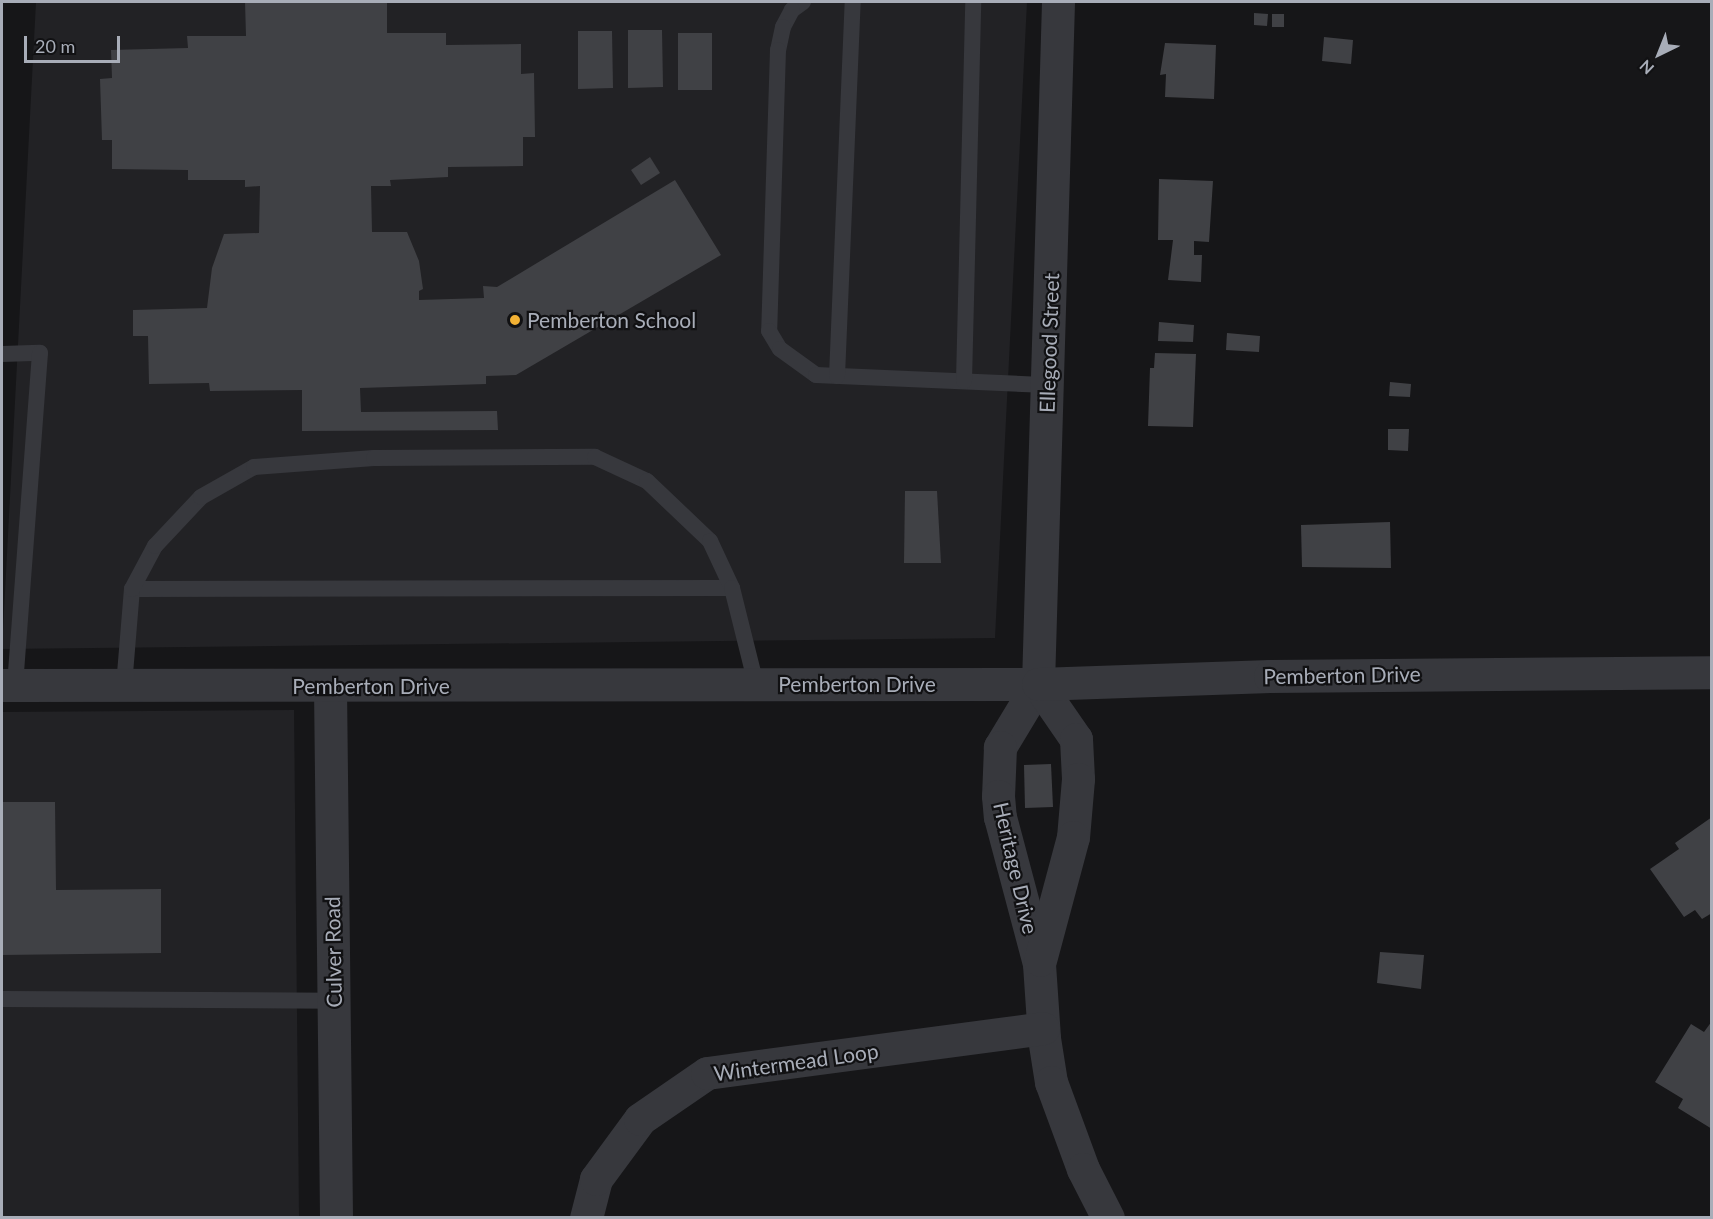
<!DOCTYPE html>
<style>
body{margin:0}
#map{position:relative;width:1713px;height:1219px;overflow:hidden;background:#161618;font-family:Lato,sans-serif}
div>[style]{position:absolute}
.built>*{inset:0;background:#222225}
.building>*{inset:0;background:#404145}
.service>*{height:16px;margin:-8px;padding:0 8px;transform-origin:8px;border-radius:8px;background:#37383d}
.minor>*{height:33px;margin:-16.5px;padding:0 16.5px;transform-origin:16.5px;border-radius:16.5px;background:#37383d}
.tertiary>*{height:33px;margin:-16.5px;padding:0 16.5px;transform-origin:16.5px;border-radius:16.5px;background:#37383d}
.dots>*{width:16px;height:16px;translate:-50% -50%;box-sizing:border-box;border:3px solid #111113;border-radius:50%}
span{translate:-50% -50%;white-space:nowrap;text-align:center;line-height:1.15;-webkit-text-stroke:4.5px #111113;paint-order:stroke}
.poi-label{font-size:21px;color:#a8adb8}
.left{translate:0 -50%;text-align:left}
.street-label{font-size:21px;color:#a8adb8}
.frame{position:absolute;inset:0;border:3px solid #a8adb8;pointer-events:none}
.north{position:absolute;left:1629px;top:24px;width:60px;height:60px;-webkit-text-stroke:4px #111113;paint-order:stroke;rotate:223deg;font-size:16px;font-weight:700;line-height:24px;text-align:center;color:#a8adb8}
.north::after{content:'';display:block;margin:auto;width:21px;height:27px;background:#a8adb8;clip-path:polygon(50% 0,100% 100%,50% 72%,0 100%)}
.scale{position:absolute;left:24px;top:36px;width:96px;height:27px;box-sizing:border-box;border:3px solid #a8adb8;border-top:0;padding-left:8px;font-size:18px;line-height:21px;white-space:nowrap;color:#a8adb8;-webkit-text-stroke:4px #111113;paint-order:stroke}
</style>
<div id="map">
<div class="built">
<div style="clip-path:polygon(36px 2px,1027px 2px,995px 638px,2px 649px)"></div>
<div style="clip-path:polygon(294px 710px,299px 1217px,2px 1217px,2px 712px)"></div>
</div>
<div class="building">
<div style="clip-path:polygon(245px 2px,387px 2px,387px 33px,446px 33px,446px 45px,521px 44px,521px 74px,534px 73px,535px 137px,523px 137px,523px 166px,448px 167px,448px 177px,390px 180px,391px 186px,371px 186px,372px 232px,407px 232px,419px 261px,423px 289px,419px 291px,419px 300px,484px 298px,483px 286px,497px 287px,675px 180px,721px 255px,516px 375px,486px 376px,486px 384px,360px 388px,361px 412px,497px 411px,498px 430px,302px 431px,302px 390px,210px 391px,209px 383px,149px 384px,148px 336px,133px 336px,133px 310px,207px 308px,212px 268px,224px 234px,259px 233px,260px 186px,245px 187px,245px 180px,188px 180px,188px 170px,112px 169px,112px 140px,102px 140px,100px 79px,112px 78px,111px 50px,188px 48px,187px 36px,246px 36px)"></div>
<div style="clip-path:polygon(1254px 13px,1268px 14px,1267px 26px,1254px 25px)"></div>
<div style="clip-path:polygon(1272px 14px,1284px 14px,1284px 27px,1272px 27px)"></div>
<div style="clip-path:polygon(628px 30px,662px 30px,663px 87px,628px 88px)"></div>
<div style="clip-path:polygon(578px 31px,612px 31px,613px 88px,578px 89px)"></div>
<div style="clip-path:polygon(678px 33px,712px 33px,712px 90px,678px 90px)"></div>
<div style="clip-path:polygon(1324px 37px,1353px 40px,1351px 64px,1322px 61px)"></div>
<div style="clip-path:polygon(1165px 43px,1216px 45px,1214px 99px,1165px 97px,1166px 74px,1160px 75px)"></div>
<div style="clip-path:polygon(650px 157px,660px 173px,641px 185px,631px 170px)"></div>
<div style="clip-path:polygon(1159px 179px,1213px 181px,1209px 242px,1194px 241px,1194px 255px,1202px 255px,1201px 282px,1168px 280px,1173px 240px,1158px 240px)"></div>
<div style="clip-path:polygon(1159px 322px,1194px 325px,1193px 342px,1158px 341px)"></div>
<div style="clip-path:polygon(1227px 333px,1260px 336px,1259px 352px,1226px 350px)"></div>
<div style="clip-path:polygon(1155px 353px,1196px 354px,1193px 427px,1148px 426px,1150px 368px,1154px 368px)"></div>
<div style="clip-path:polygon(1390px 382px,1411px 384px,1410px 397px,1389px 396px)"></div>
<div style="clip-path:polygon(1388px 429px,1409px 429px,1408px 451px,1388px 450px)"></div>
<div style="clip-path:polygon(905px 491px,937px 491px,941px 563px,904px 563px)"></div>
<div style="clip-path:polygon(1390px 522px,1391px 568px,1302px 567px,1301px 525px)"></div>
<div style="clip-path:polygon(1051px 764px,1053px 807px,1025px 808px,1024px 765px)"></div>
<div style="clip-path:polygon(2px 802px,55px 802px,56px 890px,161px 889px,161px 953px,2px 955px)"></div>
<div style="clip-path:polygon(1712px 817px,1712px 913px,1702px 919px,1695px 910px,1684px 917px,1650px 869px,1679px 849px,1675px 843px)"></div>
<div style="clip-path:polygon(1380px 952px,1424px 955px,1421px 989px,1377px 983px)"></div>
<div style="clip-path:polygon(1712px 1021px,1712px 1129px,1678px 1108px,1683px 1099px,1655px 1082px,1691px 1024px,1704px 1032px)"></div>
</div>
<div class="service">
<div style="left:803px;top:2px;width:14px;rotate:144deg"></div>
<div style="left:792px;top:10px;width:19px;rotate:118deg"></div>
<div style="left:783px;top:27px;width:24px;rotate:102deg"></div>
<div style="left:778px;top:50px;width:281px;rotate:91.8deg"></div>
<div style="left:769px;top:331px;width:21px;rotate:59deg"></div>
<div style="left:780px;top:349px;width:44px;rotate:35.8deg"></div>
<div style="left:816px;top:375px;width:232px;rotate:2.5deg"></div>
<div style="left:2px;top:354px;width:38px;rotate:-2deg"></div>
<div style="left:40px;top:353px;width:333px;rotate:94.3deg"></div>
<div style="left:837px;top:376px;width:374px;rotate:-87.6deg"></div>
<div style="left:964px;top:381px;width:379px;rotate:-88.6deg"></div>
<div style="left:132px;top:589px;width:600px;rotate:-0.1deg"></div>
<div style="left:124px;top:686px;width:97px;rotate:-85.3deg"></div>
<div style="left:132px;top:589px;width:49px;rotate:-61.9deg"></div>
<div style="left:155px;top:546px;width:67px;rotate:-46.8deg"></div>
<div style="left:201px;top:497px;width:61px;rotate:-29.5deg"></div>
<div style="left:254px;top:467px;width:120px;rotate:-4.3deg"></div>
<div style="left:374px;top:458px;width:221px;rotate:-0.3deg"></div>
<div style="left:595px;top:457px;width:57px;rotate:24.8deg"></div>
<div style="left:647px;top:481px;width:87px;rotate:43.6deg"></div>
<div style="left:710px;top:541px;width:52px;rotate:64.9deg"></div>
<div style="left:732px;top:588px;width:99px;rotate:76deg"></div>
<div style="left:2px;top:999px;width:331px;rotate:0.3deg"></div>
</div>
<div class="minor">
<div style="left:1058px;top:2px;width:682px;rotate:91.68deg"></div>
<div style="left:1038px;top:684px;width:74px;rotate:121.1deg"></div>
<div style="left:1000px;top:747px;width:49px;rotate:92.3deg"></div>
<div style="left:998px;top:796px;width:21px;rotate:85deg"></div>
<div style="left:1000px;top:817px;width:152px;rotate:75.1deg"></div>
<div style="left:1039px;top:964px;width:74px;rotate:86.1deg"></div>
<div style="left:1044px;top:1038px;width:45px;rotate:81deg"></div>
<div style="left:1051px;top:1082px;width:93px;rotate:69.8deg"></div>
<div style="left:1083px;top:1169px;width:55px;rotate:63deg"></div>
<div style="left:1038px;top:684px;width:67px;rotate:55.4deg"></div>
<div style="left:1076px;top:739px;width:40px;rotate:87.1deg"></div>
<div style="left:1078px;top:779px;width:58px;rotate:94.9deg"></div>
<div style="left:1073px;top:837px;width:127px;rotate:105deg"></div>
<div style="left:330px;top:687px;width:531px;rotate:89.35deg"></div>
<div style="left:586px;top:1218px;width:40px;rotate:-75.6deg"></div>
<div style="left:596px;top:1179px;width:74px;rotate:-53.7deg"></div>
<div style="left:640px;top:1119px;width:81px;rotate:-34.5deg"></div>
<div style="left:707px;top:1073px;width:339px;rotate:-7.6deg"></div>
</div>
<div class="tertiary">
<div style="left:2px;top:685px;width:1036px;rotate:-0.06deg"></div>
<div style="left:1038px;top:684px;width:232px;rotate:-2deg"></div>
<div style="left:1270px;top:676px;width:442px;rotate:-0.5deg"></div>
</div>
<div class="dots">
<div style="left:515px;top:320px;background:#f2b134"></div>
</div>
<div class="poi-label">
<span class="left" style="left:527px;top:320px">Pemberton School</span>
</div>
<div class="street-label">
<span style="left:1049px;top:343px;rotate:-88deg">Ellegood Street</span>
<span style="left:1342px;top:675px;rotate:-1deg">Pemberton Drive</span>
<span style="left:857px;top:684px">Pemberton Drive</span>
<span style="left:371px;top:686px">Pemberton Drive</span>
<span style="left:1016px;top:868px;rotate:77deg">Heritage Drive</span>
<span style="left:333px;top:952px;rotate:-91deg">Culver Road</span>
<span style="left:796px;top:1062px;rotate:-8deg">Wintermead Loop</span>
</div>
<div class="frame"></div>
<div class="north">N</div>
<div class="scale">20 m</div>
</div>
